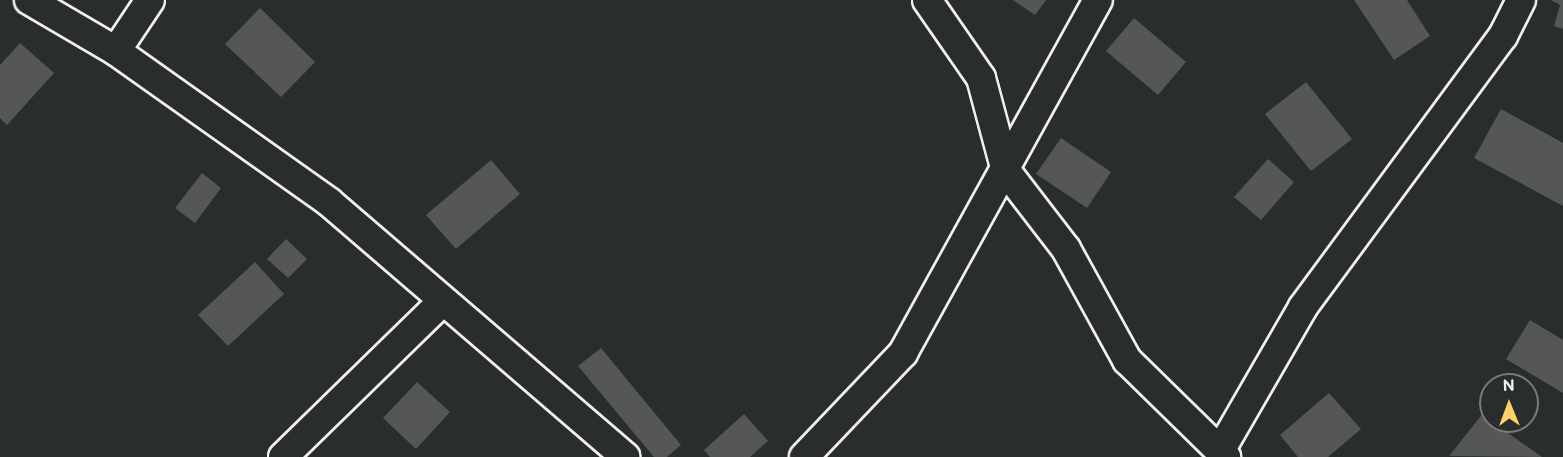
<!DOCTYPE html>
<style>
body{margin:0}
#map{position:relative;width:1563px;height:457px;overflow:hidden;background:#2a2d2e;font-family:"Balsamiq Sans",sans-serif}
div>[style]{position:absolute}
.building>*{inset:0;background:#555756}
.roads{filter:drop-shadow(2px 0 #f4f1e8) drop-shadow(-2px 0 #f4f1e8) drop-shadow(0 2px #f4f1e8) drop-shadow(0 -2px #f4f1e8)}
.minor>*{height:28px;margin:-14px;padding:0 14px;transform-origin:14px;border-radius:14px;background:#2a2d2e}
span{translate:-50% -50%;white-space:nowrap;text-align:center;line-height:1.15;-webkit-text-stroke:4.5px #2a2d2e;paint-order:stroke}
.north{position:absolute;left:1479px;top:373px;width:60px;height:60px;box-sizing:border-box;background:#2a2d2e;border:2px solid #7b7b78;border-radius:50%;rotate:359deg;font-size:16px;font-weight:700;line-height:24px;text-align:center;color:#f4f1e8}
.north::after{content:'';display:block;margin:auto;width:21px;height:27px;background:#ffd166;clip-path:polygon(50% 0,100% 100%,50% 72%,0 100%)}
</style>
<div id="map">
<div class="building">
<div style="clip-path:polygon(1013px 0,1046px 0,1035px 15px)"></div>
<div style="clip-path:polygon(1354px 0,1407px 0,1430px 36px,1394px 60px)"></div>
<div style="clip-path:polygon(1551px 0,1563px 0,1563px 29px,1554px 26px,1560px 5px)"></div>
<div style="clip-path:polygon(260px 8px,315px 62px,281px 97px,225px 44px)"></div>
<div style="clip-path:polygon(1134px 18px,1186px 62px,1158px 95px,1106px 51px)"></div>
<div style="clip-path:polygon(20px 43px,54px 73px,7px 125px,0 118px,0 65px)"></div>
<div style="clip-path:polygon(1306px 82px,1352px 139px,1311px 171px,1265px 114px)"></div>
<div style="clip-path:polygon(1501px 109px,1563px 143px,1563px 206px,1474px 158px)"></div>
<div style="clip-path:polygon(1061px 138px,1111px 172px,1087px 208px,1036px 174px)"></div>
<div style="clip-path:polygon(1268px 159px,1294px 182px,1261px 220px,1234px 197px)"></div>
<div style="clip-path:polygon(491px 160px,520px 194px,456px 249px,426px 215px)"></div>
<div style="clip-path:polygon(202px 173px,221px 188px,195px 223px,175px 208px)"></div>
<div style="clip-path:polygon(286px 239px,307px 259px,288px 278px,267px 259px)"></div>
<div style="clip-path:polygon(255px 262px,284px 294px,228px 346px,198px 315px)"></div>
<div style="clip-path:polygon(1530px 320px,1563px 340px,1563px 393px,1506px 359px)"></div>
<div style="clip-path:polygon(601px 348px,681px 445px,667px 457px,654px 457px,578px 366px)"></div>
<div style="clip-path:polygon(417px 382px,450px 412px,416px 449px,383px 418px)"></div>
<div style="clip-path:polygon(1329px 393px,1361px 429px,1328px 457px,1298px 457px,1280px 435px)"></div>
<div style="clip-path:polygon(1484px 412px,1491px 421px,1542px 457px,1449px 456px)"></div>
<div style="clip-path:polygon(744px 414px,768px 441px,750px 457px,710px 457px,704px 450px)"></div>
</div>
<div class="roads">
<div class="minor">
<div style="left:29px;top:0;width:101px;rotate:30.4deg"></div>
<div style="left:116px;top:51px;width:261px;rotate:35.3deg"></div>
<div style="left:329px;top:202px;width:391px;rotate:40.7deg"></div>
<div style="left:927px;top:0;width:95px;rotate:55.3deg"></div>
<div style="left:981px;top:78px;width:96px;rotate:75deg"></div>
<div style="left:1006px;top:171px;width:98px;rotate:52.4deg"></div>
<div style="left:1066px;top:249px;width:127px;rotate:61.2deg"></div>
<div style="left:1127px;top:360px;width:139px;rotate:44.4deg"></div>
<div style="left:116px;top:51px;width:61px;rotate:-56.3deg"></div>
<div style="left:1220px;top:451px;width:166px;rotate:-60deg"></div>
<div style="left:1303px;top:307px;width:337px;rotate:-53.6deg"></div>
<div style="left:1503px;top:36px;width:40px;rotate:-63.4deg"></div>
<div style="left:283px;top:457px;width:223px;rotate:-44.3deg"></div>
<div style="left:804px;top:457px;width:144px;rotate:-46.4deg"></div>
<div style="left:903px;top:353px;width:403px;rotate:-61.1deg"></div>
</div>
</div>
<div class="north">N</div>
</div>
